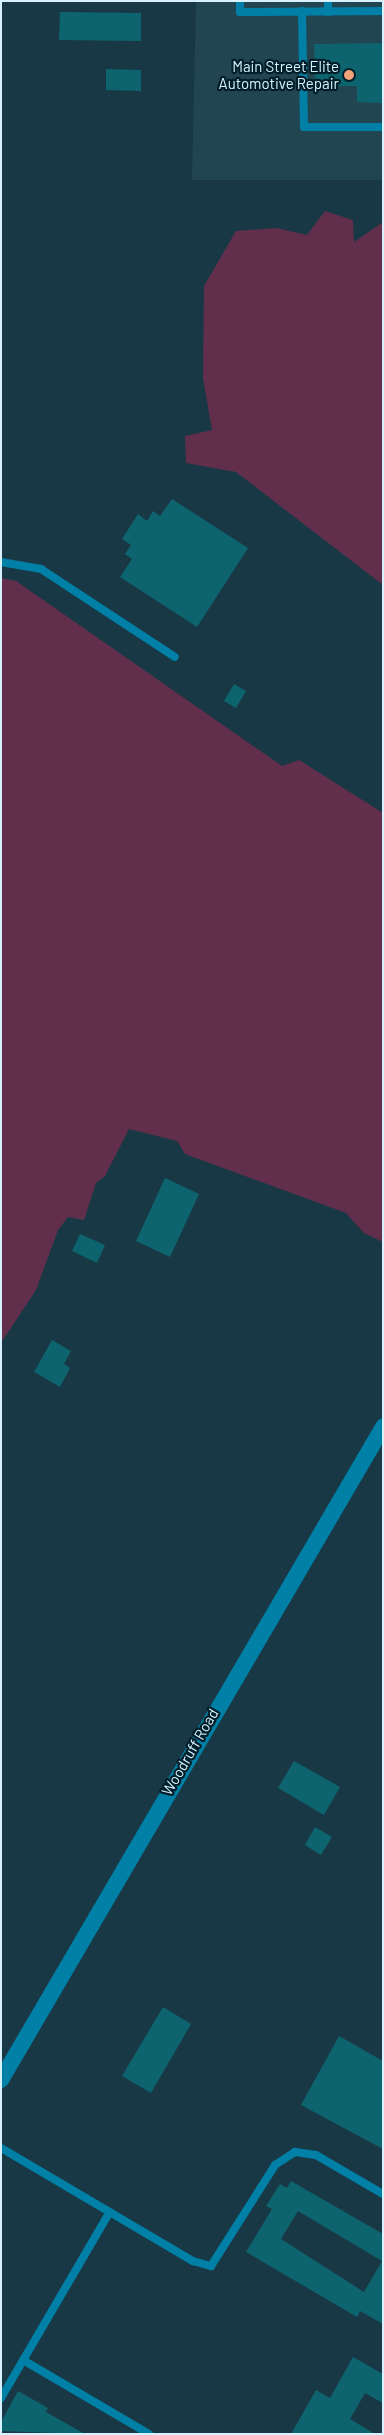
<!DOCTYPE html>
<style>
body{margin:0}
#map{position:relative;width:384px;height:2435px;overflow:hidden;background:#193845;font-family:Barlow,sans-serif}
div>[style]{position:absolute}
.built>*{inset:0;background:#224552}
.green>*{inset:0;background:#612f4b}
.building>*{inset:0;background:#0d646e}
.service>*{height:8px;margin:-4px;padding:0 4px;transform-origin:4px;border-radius:4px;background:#0080a6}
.minor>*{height:16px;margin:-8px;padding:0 8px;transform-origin:8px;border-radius:8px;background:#0080a6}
.dots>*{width:14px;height:14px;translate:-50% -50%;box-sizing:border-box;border:2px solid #001f2b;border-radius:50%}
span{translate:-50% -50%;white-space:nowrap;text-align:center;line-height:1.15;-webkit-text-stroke:4.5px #001f2b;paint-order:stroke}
.poi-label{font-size:15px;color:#d7f2fe}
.right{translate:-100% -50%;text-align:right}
.street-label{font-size:15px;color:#d7f2fe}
.frame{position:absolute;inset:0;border:2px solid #d7f2fe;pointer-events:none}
</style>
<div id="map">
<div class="built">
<div style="clip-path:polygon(196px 1px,383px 1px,383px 180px,192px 180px)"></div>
</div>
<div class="green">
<div style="clip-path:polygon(325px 211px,353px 220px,354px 242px,383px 222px,383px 585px,236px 472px,186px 463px,185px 436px,212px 430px,203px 378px,204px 286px,236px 231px,276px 228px,307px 235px)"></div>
<div style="clip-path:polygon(1px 578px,16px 581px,282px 766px,299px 760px,383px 813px,383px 1242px,364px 1233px,346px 1213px,185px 1154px,177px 1141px,129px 1129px,105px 1176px,96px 1183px,84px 1220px,68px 1217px,58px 1230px,36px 1290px,1px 1343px)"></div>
</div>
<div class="building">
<div style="clip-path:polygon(60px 12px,141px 13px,141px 41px,59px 40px)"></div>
<div style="clip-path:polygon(383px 43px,383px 103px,357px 102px,357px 86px,315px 86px,314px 44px)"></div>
<div style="clip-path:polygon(106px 69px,141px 70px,141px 91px,106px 90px)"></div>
<div style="clip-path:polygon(172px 499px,248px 548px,197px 627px,120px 577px,132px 559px,125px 554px,131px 545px,122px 539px,138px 514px,147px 521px,153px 511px,160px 516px)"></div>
<div style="clip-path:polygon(234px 684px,246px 691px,236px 708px,224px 701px)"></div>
<div style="clip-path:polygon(165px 1178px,199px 1194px,170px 1257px,136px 1241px)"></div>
<div style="clip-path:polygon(80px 1234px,105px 1245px,97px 1263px,72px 1251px)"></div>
<div style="clip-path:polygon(52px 1340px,71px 1351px,64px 1364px,70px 1368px,60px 1387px,34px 1372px)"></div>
<div style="clip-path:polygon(294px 1761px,340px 1787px,324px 1815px,278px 1788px)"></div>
<div style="clip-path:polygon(315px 1827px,332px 1837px,321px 1855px,305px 1845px)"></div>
<div style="clip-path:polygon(163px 2007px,191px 2024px,151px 2093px,122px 2076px)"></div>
<div style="clip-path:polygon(339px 2036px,383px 2061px,383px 2149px,301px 2105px)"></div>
<div style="clip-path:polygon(evenodd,291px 2181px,383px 2234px,383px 2324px,360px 2311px,357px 2317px,246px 2252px,272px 2209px,266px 2206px,280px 2184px,287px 2188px,291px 2181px,298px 2211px,382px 2261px,364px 2292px,281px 2239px,298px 2211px)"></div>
<div style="clip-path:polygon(353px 2357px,383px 2374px,383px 2403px,365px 2393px,350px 2419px,375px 2434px,291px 2434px,316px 2390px,330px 2398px)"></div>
<div style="clip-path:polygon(18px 2391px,48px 2408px,46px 2412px,85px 2434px,1px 2431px,1px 2422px)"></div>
</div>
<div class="service">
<div style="left:240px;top:1px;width:11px;rotate:90deg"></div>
<div style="left:240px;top:12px;width:143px;rotate:-0.4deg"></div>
<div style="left:328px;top:1px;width:11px;rotate:90deg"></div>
<div style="left:302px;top:11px;width:116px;rotate:89deg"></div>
<div style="left:304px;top:127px;width:79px"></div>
<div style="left:1px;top:562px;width:41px;rotate:9.9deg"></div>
<div style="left:41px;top:569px;width:160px;rotate:33.3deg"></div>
<div style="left:1px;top:2148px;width:223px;rotate:30.5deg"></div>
<div style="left:193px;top:2261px;width:19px;rotate:16deg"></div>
<div style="left:211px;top:2266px;width:120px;rotate:-57.6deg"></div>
<div style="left:275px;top:2165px;width:24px;rotate:-33deg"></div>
<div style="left:295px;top:2152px;width:21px;rotate:8deg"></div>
<div style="left:316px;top:2155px;width:78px;rotate:30.2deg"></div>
<div style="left:23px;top:2360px;width:146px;rotate:30.4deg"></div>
<div style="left:1px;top:2398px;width:214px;rotate:-59.7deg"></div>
</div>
<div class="minor">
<div style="left:1px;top:2080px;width:757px;rotate:-59.67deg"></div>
</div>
<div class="dots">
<div style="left:349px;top:75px;background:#f0a27a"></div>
</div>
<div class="poi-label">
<span class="right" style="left:339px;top:75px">Main Street Elite<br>Automotive Repair</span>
</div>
<div class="street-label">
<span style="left:190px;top:1752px;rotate:-60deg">Woodruff Road</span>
</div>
<div class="frame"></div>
</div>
